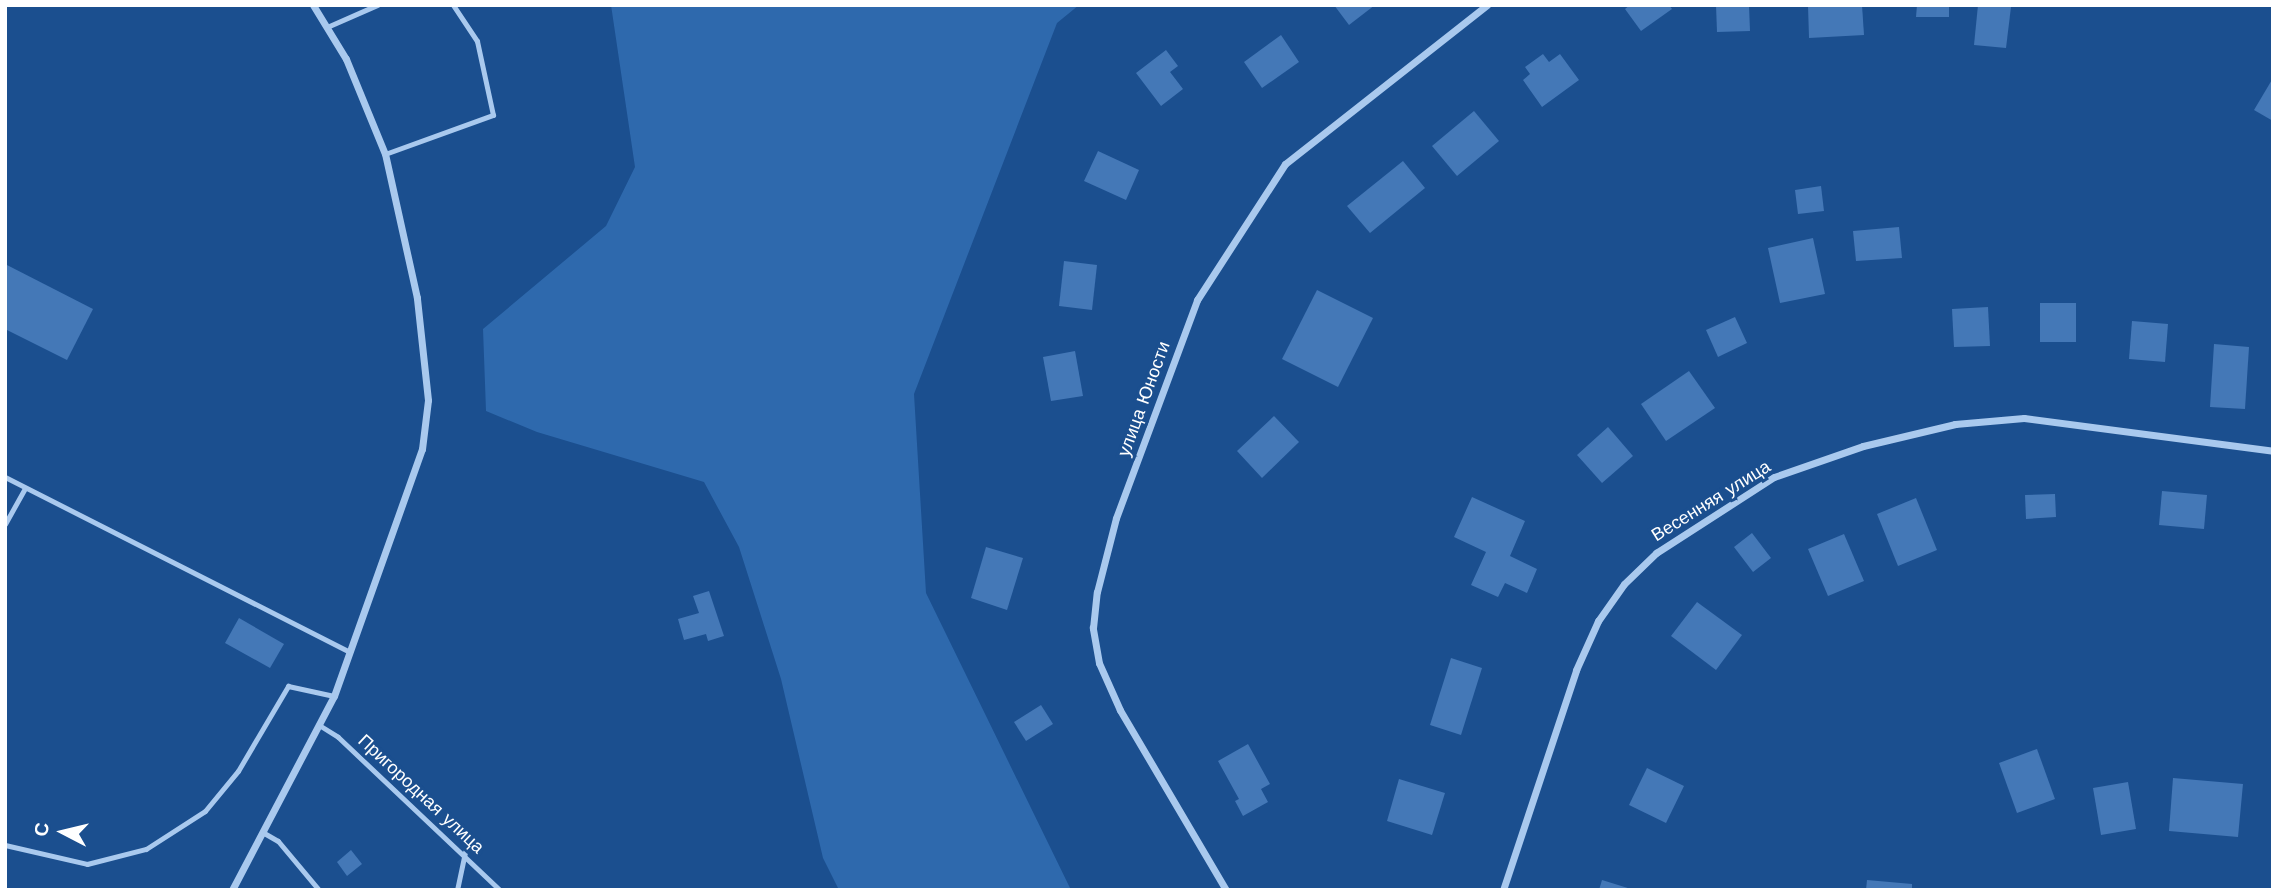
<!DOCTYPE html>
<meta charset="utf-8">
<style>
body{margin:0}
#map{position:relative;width:2278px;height:895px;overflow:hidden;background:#1b4f8f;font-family:"Work Sans",sans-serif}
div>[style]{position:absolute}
.green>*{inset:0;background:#2e69ad}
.building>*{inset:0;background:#4478b7}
.service>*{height:5px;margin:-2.5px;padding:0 2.5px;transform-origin:2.5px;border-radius:2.5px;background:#a9c9ee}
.minor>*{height:7px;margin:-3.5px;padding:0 3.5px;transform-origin:3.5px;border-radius:3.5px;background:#a9c9ee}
span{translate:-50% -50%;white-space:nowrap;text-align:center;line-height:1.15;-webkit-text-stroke:6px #1b4f8f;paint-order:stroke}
.street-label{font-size:18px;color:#fff}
.frame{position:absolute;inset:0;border:7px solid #fff;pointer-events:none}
.north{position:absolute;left:28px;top:797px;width:70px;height:70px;-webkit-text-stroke:5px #1b4f8f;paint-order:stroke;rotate:277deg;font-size:19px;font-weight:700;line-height:28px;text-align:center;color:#fff}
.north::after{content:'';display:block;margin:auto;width:24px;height:32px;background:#fff;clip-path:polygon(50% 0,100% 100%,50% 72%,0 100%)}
</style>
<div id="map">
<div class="green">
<div style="clip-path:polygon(611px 5px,1079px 5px,1057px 23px,914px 394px,926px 593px,1071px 890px,839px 890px,823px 858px,781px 679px,739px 547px,704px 482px,537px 432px,486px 411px,483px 329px,606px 226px,635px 167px)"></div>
</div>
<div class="building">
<div style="clip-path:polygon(1334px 5px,1375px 5px,1349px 25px)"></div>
<div style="clip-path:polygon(1630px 5px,1669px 5px,1672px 9px,1641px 31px,1625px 9px)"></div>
<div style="clip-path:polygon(1716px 5px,1749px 5px,1750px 31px,1717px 32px)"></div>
<div style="clip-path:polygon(1808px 5px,1862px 5px,1864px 35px,1809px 38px)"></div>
<div style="clip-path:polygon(1917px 5px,1949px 5px,1949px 17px,1916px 17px)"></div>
<div style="clip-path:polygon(1978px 5px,2011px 7px,2006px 48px,1974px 45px)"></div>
<div style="clip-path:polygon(1281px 35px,1299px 62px,1262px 88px,1244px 62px)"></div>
<div style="clip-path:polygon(1166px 50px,1178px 66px,1170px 72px,1183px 89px,1161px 106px,1136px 73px)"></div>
<div style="clip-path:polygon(1543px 54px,1549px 62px,1560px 54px,1579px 80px,1542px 107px,1523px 80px,1530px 74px,1525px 67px)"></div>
<div style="clip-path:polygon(2273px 78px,2273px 121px,2254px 110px)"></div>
<div style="clip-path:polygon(1474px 111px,1499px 141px,1457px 176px,1432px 146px)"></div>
<div style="clip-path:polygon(1098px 151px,1139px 170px,1126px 200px,1084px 181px)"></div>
<div style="clip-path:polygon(1403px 161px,1425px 188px,1370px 233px,1347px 206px)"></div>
<div style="clip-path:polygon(1821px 186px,1824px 211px,1798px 214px,1795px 190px)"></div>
<div style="clip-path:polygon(1899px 227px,1902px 258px,1856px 261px,1853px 231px)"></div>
<div style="clip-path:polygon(1813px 238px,1825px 294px,1780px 303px,1768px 248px)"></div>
<div style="clip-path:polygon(1064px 261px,1097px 265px,1092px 310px,1059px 306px)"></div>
<div style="clip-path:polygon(5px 264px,93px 309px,67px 360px,5px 329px)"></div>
<div style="clip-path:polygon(1317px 290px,1373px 318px,1338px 387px,1282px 359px)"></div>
<div style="clip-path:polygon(2040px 303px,2076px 303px,2076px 342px,2040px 342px)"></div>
<div style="clip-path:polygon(1988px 307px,1990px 346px,1954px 347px,1952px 309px)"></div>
<div style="clip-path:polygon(1735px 317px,1747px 343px,1718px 357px,1706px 330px)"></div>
<div style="clip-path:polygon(2132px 321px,2168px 324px,2165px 362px,2129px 359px)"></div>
<div style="clip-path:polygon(2214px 344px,2249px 347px,2245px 409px,2210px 407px)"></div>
<div style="clip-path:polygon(1075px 351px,1083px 396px,1051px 401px,1043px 357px)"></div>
<div style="clip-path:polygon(1689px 371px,1715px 408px,1666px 441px,1641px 404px)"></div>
<div style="clip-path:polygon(1274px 416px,1299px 442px,1262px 478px,1237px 451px)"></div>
<div style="clip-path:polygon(1608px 427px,1633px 456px,1602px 483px,1577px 455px)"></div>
<div style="clip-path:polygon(2162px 491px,2207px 495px,2204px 529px,2159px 525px)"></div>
<div style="clip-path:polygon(2055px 494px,2056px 517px,2026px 519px,2025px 495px)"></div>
<div style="clip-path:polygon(1472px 497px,1525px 521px,1510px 556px,1537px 569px,1527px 593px,1505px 583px,1498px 597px,1471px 585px,1486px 552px,1454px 537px)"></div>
<div style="clip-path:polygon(1916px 498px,1937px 550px,1898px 566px,1877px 514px)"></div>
<div style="clip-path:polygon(1752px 533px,1771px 558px,1753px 572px,1734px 547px)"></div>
<div style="clip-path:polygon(1844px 534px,1864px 581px,1828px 596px,1808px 549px)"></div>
<div style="clip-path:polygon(986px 547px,1023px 558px,1007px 610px,971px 598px)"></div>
<div style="clip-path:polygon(709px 591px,724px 636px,708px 641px,706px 634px,684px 640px,678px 619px,699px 613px,693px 596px)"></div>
<div style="clip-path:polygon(1697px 602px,1742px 635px,1716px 670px,1671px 636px)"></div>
<div style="clip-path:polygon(239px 618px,284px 644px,270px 668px,225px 643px)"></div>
<div style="clip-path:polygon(1451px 658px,1482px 668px,1461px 735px,1430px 725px)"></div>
<div style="clip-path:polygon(1041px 705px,1053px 724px,1026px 741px,1014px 722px)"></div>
<div style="clip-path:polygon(1248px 744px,1270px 784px,1261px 789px,1268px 802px,1243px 816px,1235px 801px,1239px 799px,1218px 761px)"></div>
<div style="clip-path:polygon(2037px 749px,2055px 799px,2017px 813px,1999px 763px)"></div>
<div style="clip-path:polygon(1647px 768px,1684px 786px,1666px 823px,1629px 805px)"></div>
<div style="clip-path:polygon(2173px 778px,2243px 784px,2238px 837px,2169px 831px)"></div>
<div style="clip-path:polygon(1399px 779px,1445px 793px,1432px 835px,1387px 821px)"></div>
<div style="clip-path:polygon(2128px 782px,2136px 829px,2101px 835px,2093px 788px)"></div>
<div style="clip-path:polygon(351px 850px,362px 864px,347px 876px,337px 862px)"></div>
<div style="clip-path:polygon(1602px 880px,1631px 889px,1631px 890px,1599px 890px)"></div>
<div style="clip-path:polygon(1867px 880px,1912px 884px,1912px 890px,1866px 890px)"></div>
</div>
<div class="service">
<div style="left:327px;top:27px;width:55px;rotate:-23.7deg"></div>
<div style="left:385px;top:154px;width:115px;rotate:-19.9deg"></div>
<div style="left:493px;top:115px;width:76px;rotate:-102.2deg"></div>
<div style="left:477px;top:41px;width:43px;rotate:-123.7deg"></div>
<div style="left:5px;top:477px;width:385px;rotate:26.9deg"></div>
<div style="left:5px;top:524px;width:41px;rotate:-60.9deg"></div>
<div style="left:319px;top:725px;width:22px;rotate:32deg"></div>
<div style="left:338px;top:737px;width:223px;rotate:43.4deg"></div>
<div style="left:264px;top:833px;width:16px;rotate:30deg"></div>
<div style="left:278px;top:841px;width:64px;rotate:50.1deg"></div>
<div style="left:5px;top:845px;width:84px;rotate:13deg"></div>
<div style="left:87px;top:864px;width:61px;rotate:-14.3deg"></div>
<div style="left:146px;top:849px;width:70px;rotate:-32.8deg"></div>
<div style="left:205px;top:811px;width:52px;rotate:-50.5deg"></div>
<div style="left:238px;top:771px;width:99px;rotate:-59.5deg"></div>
<div style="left:288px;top:686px;width:47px;rotate:12.3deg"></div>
<div style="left:457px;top:890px;width:39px;rotate:-78deg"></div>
</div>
<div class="minor">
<div style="left:232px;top:890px;width:219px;rotate:-62.3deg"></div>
<div style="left:334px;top:696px;width:262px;rotate:-70.4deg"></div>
<div style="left:422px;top:449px;width:49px;rotate:-83deg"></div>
<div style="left:428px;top:400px;width:103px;rotate:-96.2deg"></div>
<div style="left:417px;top:298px;width:148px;rotate:-102.5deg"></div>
<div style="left:385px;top:154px;width:103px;rotate:-112.3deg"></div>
<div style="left:346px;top:59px;width:63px;rotate:-121.4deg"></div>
<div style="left:1226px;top:890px;width:209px;rotate:-120.5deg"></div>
<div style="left:1120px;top:710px;width:51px;rotate:-114.1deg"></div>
<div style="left:1099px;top:663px;width:36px;rotate:-100deg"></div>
<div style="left:1093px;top:628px;width:36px;rotate:-84deg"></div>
<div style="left:1097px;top:592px;width:76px;rotate:-75.6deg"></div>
<div style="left:1116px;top:518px;width:233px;rotate:-69.6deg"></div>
<div style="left:1197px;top:300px;width:162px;rotate:-57.1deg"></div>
<div style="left:1285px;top:164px;width:257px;rotate:-38.2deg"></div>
<div style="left:1503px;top:890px;width:232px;rotate:-71.6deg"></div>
<div style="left:1576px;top:670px;width:54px;rotate:-65.8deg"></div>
<div style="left:1598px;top:621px;width:45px;rotate:-54.9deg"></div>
<div style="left:1624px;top:584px;width:45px;rotate:-44.1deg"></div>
<div style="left:1656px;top:553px;width:140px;rotate:-32.8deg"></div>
<div style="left:1774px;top:477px;width:94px;rotate:-19.2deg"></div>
<div style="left:1863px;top:446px;width:95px;rotate:-13.4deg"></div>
<div style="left:1955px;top:424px;width:69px;rotate:-5deg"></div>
<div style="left:2024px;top:418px;width:251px;rotate:7.5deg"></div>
</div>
<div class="street-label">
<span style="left:1144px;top:399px;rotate:-70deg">улица Юности</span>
<span style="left:1711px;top:501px;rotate:-32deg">Весенняя улица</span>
<span style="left:421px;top:794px;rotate:43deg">Пригородная улица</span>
</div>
<div class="frame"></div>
<div class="north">С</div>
</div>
